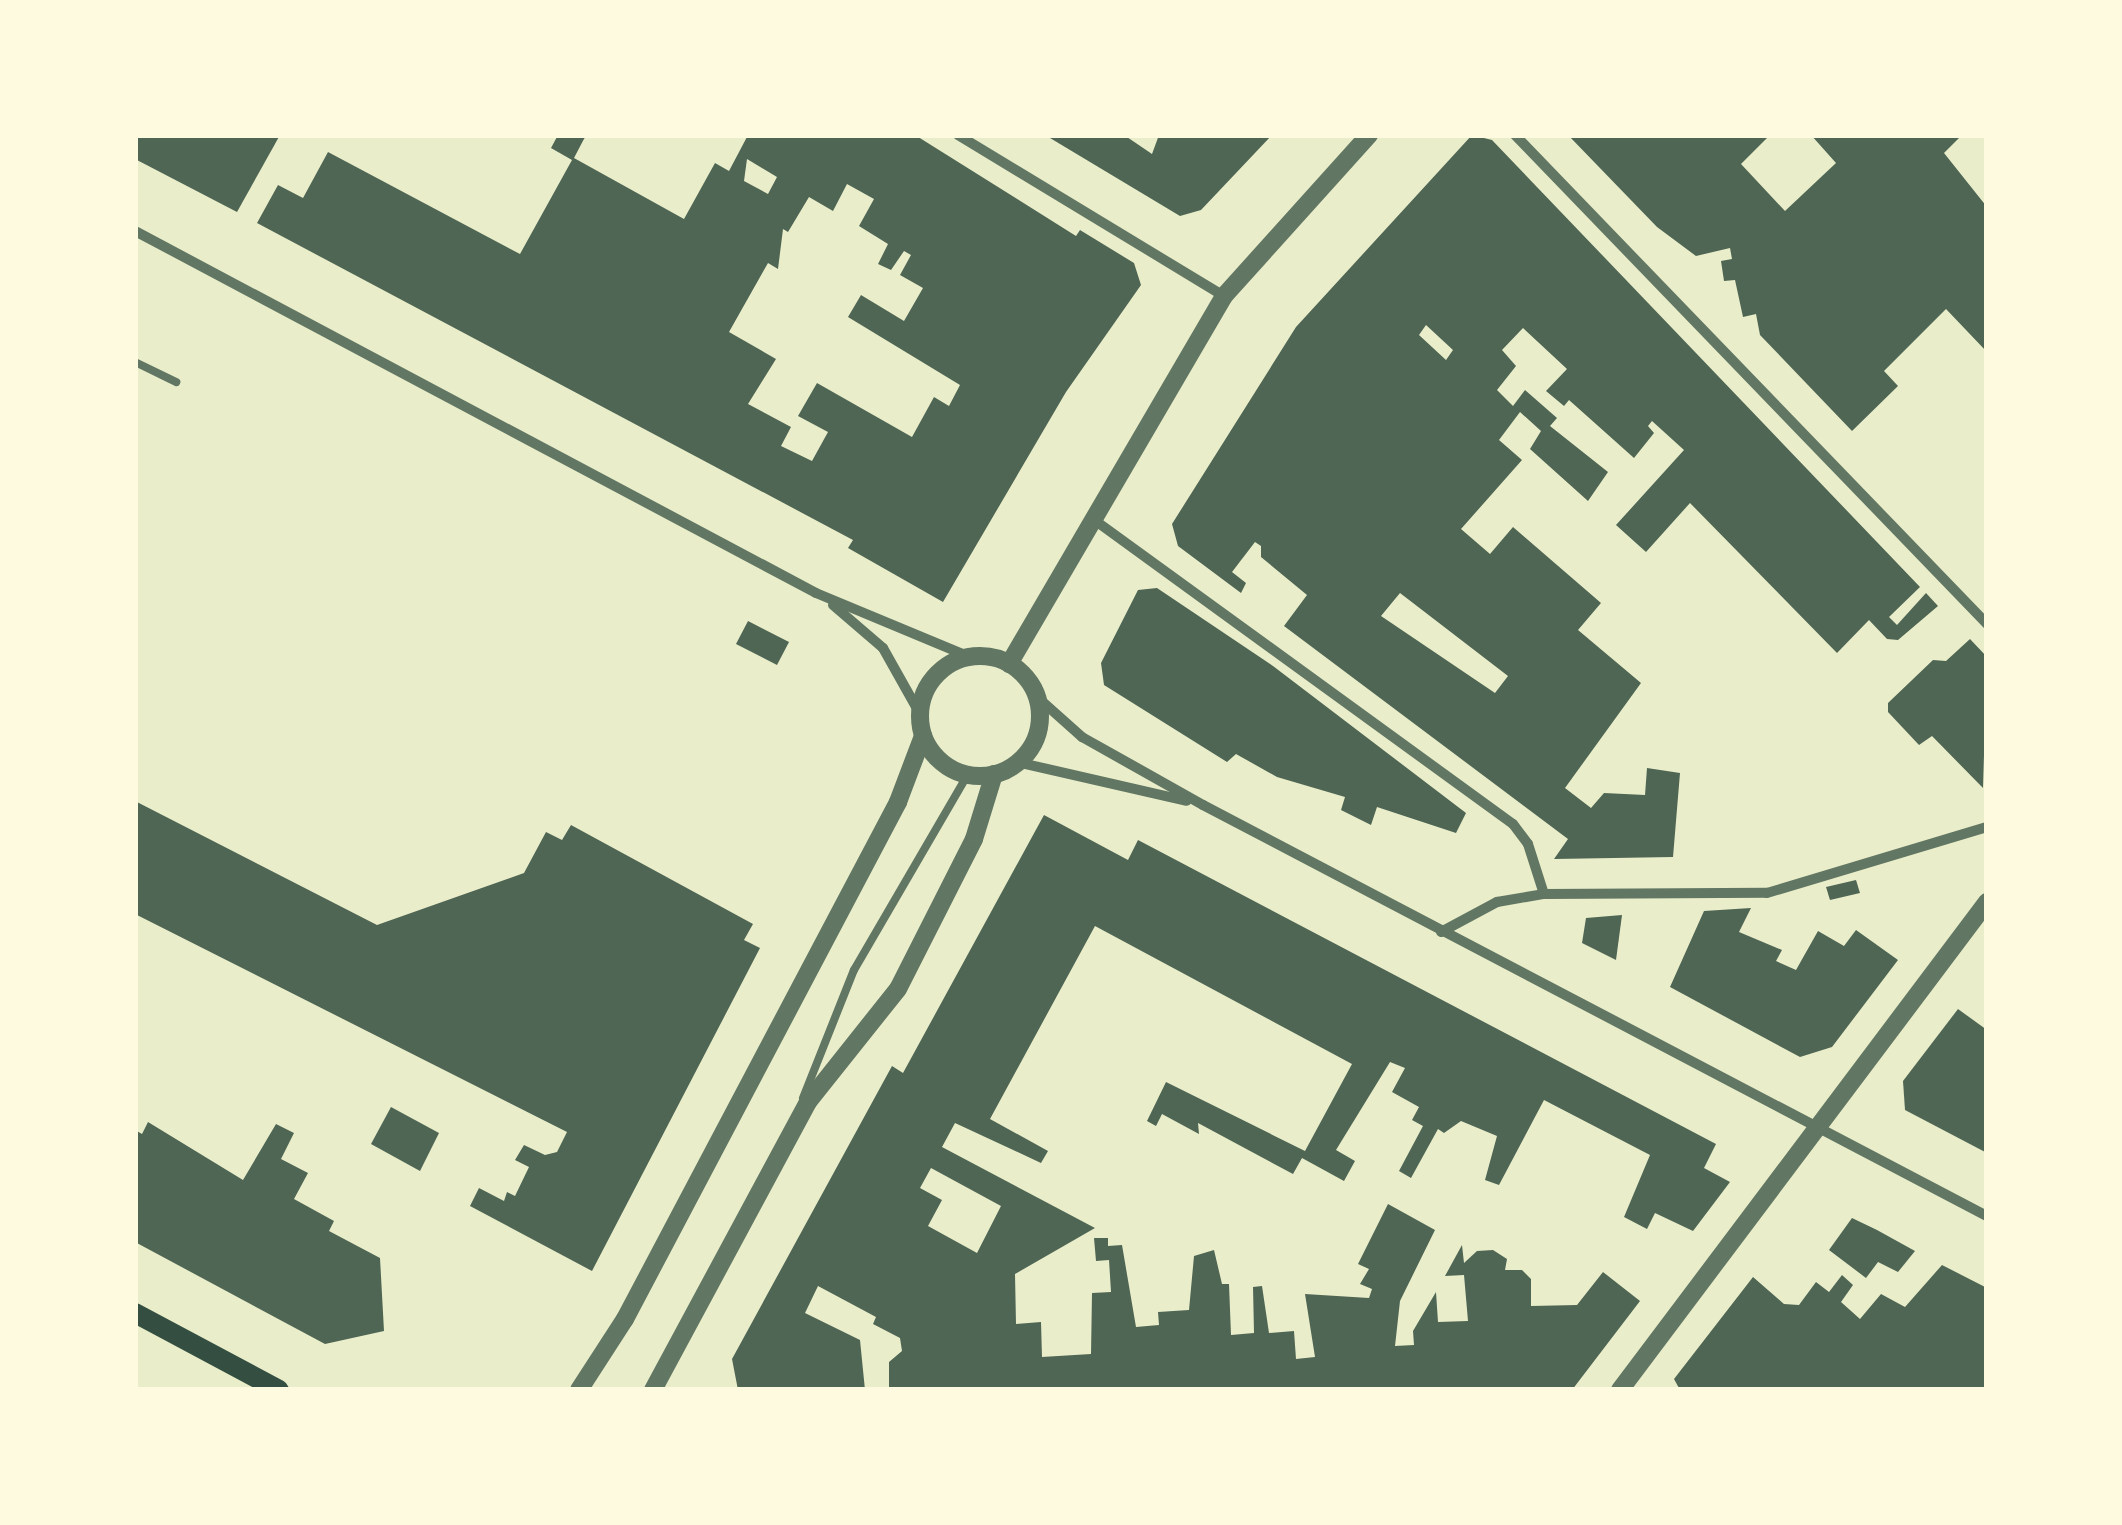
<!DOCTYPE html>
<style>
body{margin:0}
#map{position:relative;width:2122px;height:1525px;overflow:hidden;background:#e9edc9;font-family:"Nunito Sans",sans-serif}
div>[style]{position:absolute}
.building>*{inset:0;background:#4f6655}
.service>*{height:8px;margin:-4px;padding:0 4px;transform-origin:4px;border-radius:4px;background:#617663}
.minor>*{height:10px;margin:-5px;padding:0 5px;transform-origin:5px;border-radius:5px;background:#617663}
.tertiary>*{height:18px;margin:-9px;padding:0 9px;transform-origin:9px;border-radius:9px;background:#617663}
.tertiary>.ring{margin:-9px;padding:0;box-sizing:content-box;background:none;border:18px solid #617663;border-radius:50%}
.secondary>*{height:20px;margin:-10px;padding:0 10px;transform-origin:10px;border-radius:10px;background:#344e41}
span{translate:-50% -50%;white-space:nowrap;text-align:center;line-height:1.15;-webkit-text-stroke:9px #fefae0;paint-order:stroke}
.frame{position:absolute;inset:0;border:138px solid #fefae0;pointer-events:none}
</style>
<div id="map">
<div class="building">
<div style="clip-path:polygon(135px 135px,280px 135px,237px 212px,135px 159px)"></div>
<div style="clip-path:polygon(evenodd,558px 135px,586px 135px,574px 158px,684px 219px,715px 163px,729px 171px,748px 135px,915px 135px,1076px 236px,1080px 230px,1134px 263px,1141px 285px,1066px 392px,943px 602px,848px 548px,853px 540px,257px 223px,278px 185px,303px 198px,328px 152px,520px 254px,572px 160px,551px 148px,558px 135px,747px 159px,777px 177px,768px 194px,744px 181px,747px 159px,558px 135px,847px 184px,874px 199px,859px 226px,888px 244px,878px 264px,891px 270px,904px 251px,911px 255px,900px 275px,923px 288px,904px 321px,861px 295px,848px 317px,960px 385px,949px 406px,934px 397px,912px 437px,817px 383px,798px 416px,828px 432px,812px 461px,781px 446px,791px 427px,748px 404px,776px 359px,729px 332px,768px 263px,778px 269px,783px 229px,788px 232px,809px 197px,833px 211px,847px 184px)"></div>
<div style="clip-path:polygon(1045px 135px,1124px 135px,1152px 154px,1159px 135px,1272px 135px,1201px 210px,1180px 216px)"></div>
<div style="clip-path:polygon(evenodd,1472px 135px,1492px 140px,1920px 587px,1889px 617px,1897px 625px,1926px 593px,1938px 606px,1898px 640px,1887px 639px,1869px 620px,1837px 653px,1690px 503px,1646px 552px,1616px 525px,1684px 450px,1652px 421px,1648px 426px,1654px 433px,1634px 458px,1569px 400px,1564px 406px,1546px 391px,1567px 369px,1523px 328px,1502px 350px,1516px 366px,1497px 390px,1513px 406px,1525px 390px,1557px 418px,1550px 426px,1608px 472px,1588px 501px,1530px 449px,1541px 431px,1520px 412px,1499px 440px,1522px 460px,1461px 529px,1490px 554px,1513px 527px,1601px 603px,1578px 630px,1641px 683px,1565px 788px,1591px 808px,1604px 793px,1645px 795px,1647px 768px,1680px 773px,1673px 857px,1554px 859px,1568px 839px,1284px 626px,1307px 595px,1261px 557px,1261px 546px,1255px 542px,1232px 572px,1246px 583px,1241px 593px,1178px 546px,1172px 524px,1296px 327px,1472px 135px,1426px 325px,1453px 350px,1446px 360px,1419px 335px,1426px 325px,1472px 135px,1400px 593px,1508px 676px,1495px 693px,1381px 616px,1400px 593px)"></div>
<div style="clip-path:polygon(1568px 135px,1770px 135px,1741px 164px,1785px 211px,1836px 163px,1811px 135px,1962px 135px,1944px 153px,1987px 207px,1987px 352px,1946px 309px,1884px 371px,1898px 386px,1852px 431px,1760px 335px,1756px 314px,1743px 317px,1735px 280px,1724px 281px,1721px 261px,1732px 259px,1730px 248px,1696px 256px,1657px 227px)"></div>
<div style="clip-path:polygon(1157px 588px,1273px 666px,1466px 813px,1456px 833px,1377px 807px,1371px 825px,1341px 810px,1345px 797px,1277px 777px,1236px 754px,1227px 762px,1104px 685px,1101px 663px,1138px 590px)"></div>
<div style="clip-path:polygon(748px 621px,789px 642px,777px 665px,736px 644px)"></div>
<div style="clip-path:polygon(1970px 639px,1987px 657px,1983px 788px,1932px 736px,1919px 745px,1888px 712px,1888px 703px,1933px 660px,1946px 661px)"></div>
<div style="clip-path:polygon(135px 801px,377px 925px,524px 873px,546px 832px,562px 840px,571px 825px,753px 924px,744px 940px,760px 948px,592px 1271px,470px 1206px,479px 1188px,504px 1201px,507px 1192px,515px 1196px,529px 1167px,515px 1160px,524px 1145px,545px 1155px,557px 1152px,567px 1132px,135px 914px)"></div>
<div style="clip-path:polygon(evenodd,1044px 815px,1128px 860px,1138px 840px,1716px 1144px,1704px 1168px,1730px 1182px,1693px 1231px,1655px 1213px,1647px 1229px,1624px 1217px,1650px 1155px,1544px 1100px,1499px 1185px,1485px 1180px,1497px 1136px,1461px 1121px,1444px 1133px,1438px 1129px,1411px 1178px,1399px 1171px,1423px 1126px,1412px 1120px,1419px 1107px,1392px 1092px,1405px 1068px,1390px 1062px,1336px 1150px,1355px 1161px,1344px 1181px,1302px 1158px,1293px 1174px,1198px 1123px,1199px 1134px,1162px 1114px,1156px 1126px,1147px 1121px,1166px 1082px,1305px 1151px,1352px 1064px,1095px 926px,990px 1119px,1048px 1151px,1041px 1163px,955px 1123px,942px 1147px,1095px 1228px,1015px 1274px,1016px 1324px,1041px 1322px,1042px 1357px,1091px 1354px,1092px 1293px,1111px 1292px,1109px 1260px,1096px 1261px,1094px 1238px,1108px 1238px,1108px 1246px,1122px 1245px,1136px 1327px,1159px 1325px,1158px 1312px,1189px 1310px,1194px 1256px,1214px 1250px,1222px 1284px,1229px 1284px,1231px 1335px,1254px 1333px,1253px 1287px,1262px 1286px,1269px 1333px,1294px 1331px,1296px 1359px,1315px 1357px,1305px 1294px,1369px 1298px,1372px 1289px,1360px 1284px,1369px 1269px,1358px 1264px,1388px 1204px,1435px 1230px,1400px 1301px,1395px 1346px,1414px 1345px,1413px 1331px,1436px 1292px,1438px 1322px,1468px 1321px,1464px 1275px,1445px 1276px,1462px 1245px,1464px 1263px,1477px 1251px,1493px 1250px,1507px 1259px,1505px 1270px,1522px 1270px,1531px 1279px,1531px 1306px,1577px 1305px,1603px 1272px,1640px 1301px,1572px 1390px,889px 1390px,889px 1362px,902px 1351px,900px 1338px,873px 1324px,876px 1317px,818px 1286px,805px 1313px,860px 1340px,865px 1390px,738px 1390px,732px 1359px,892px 1066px,903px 1073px,1044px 815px,931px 1168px,1001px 1206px,977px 1253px,928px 1226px,942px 1200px,920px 1188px,931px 1168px)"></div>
<div style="clip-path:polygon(1856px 880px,1860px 893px,1830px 900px,1826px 887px)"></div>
<div style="clip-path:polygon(1751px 908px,1739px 932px,1782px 950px,1776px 961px,1796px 970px,1818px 931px,1844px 946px,1856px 930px,1898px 960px,1832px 1047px,1800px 1057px,1670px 987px,1704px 911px)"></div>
<div style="clip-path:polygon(1622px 915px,1616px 960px,1582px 943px,1586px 918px)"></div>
<div style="clip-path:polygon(1958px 1009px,1987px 1030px,1987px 1153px,1905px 1110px,1903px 1081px)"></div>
<div style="clip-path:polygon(391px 1107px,439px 1133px,420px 1171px,371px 1144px)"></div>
<div style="clip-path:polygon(148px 1122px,243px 1180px,276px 1124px,294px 1133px,281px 1159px,308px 1173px,294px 1199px,334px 1221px,329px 1231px,380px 1258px,384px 1331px,325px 1344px,135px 1242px,135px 1130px,142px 1134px)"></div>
<div style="clip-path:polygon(1852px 1218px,1877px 1230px,1915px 1251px,1898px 1272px,1878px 1262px,1866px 1278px,1829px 1250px)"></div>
<div style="clip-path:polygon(1942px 1265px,1987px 1288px,1987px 1389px,1680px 1390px,1674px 1379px,1753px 1277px,1784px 1304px,1799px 1305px,1816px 1282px,1829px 1292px,1842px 1275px,1853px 1285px,1841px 1302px,1860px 1319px,1881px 1294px,1905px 1307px)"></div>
</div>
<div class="service">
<div style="left:135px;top:362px;width:46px;rotate:26deg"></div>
<div style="left:803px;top:1098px;width:138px;rotate:-68.3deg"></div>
<div style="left:854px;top:970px;width:227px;rotate:-59.8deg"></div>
</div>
<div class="minor">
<div style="left:958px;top:135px;width:311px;rotate:31.2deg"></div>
<div style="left:1515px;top:135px;width:680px;rotate:46.01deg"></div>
<div style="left:135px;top:231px;width:771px;rotate:27.99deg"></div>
<div style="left:816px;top:593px;width:167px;rotate:22.6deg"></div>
<div style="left:1093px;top:519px;width:519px;rotate:35.99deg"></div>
<div style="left:1513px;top:824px;width:25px;rotate:53deg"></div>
<div style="left:1528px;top:844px;width:52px;rotate:72.3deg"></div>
<div style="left:833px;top:605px;width:66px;rotate:40.7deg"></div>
<div style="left:883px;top:648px;width:76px;rotate:60.7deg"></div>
<div style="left:1036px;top:696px;width:62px;rotate:41.7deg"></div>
<div style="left:1082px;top:737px;width:139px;rotate:29.3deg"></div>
<div style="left:1203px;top:805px;width:885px;rotate:27.67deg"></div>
<div style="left:1017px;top:762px;width:174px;rotate:12.9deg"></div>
<div style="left:1441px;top:932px;width:64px;rotate:-28.2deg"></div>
<div style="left:1497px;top:902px;width:48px;rotate:-9.7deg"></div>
<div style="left:1544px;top:894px;width:223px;rotate:-0.3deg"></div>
<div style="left:1767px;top:893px;width:230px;rotate:-16.7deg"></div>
</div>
<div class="tertiary">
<div class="ring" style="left:920px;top:656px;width:102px;height:102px"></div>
<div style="left:1009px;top:664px;width:426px;rotate:-59.7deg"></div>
<div style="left:1224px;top:296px;width:217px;rotate:-48deg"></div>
<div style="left:579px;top:1390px;width:85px;rotate:-57.1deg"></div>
<div style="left:625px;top:1319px;width:585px;rotate:-62.16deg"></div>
<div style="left:898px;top:802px;width:71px;rotate:-69.3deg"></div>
<div style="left:653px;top:1390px;width:327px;rotate:-61.7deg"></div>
<div style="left:808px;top:1102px;width:144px;rotate:-51.5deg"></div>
<div style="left:898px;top:989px;width:168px;rotate:-63.1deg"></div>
<div style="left:974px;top:839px;width:68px;rotate:-72.9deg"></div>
<div style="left:1620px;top:1390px;width:611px;rotate:-53.06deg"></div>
</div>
<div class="secondary">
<div style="left:135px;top:1313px;width:163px;rotate:28.1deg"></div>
</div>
<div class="frame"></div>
</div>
